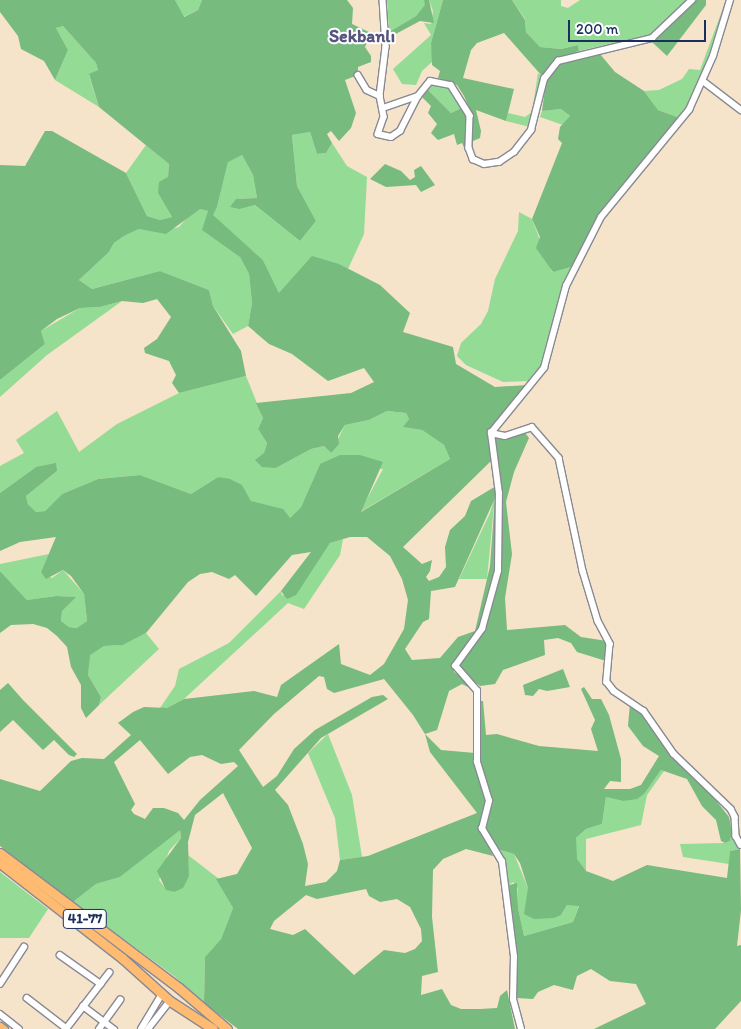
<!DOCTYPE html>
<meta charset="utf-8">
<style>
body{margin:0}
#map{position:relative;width:741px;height:1029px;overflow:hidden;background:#f5e3ca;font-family:Itim,sans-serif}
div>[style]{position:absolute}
.green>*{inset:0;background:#94db95}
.forest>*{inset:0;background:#77bb7e}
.roads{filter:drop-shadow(1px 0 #888994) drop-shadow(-1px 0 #888994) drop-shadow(0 1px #888994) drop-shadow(0 -1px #888994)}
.minor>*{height:5.5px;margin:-2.75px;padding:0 2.75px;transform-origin:2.75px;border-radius:2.75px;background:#fff}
.major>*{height:7px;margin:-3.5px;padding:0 3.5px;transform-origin:3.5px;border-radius:3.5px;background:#febb71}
.highway>*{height:9px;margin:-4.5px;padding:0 4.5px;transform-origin:4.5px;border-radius:4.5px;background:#febb71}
span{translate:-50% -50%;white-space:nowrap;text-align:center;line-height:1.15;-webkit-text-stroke:4px #fff;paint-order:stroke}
.shield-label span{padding:1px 4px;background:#fff;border:1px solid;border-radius:4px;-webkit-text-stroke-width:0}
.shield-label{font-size:14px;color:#1b2f5e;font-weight:700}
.quarter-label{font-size:18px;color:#575580;font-weight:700}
.scale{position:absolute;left:568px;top:20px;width:138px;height:22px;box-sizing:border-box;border:2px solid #1b2f5e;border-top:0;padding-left:6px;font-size:15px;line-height:18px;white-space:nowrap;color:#1b2f5e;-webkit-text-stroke:4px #fff;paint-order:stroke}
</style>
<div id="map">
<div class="green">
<div style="clip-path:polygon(175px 0,202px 0,198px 10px,183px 17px)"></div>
<div style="clip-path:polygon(387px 0,424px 0,426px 5px,416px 16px,389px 32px)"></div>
<div style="clip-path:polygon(429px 0,443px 0,431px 43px,433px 61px,422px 71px,416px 85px,402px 84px,393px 69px,431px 35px,424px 23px,431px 24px,433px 11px)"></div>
<div style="clip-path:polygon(512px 0,561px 0,561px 6px,568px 8px,580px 0,688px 0,652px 34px,579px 51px,578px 45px,561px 49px,540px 47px,526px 32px,525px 19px)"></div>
<div style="clip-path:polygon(726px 0,714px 46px,688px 108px,680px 118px,658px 110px,644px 91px,659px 90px,682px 79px,689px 69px,700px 70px)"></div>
<div style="clip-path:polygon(63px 26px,96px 63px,98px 70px,89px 75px,99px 107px,55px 80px,68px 50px,56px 28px)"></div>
<div style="clip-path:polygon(538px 73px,542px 76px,530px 127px,506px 121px,508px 113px,525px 117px,532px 112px)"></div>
<div style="clip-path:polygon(431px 84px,449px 86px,464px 107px,451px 113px,427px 89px)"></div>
<div style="clip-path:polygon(561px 109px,570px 116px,563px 125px,540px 117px,542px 111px)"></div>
<div style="clip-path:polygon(310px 132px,317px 154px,326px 153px,332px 143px,347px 166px,367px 177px,364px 234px,348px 269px,339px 264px,279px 293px,263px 260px,212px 215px,217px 207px,228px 161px,242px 155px,253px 175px,257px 198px,236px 199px,240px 209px,255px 205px,300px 241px,316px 221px,297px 186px,292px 135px)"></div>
<div style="clip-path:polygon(146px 145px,169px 164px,168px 177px,158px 193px,172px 217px,160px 220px,147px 216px,126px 173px)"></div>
<div style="clip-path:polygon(200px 209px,208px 211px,208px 217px,240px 257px,249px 274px,252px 303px,248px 326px,233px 334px,213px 306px,209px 290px,160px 271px,92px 289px,79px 280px,109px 252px,114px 243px,124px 236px,139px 229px,160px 232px,179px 227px,192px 212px)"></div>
<div style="clip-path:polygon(519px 212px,532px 219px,552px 272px,571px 267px,545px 360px,538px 374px,531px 381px,503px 382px,466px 365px,457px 356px,461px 343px,481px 324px,488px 311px,495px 279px,518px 231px)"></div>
<div style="clip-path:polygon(122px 301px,47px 355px,0 397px,0 380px,45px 344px,41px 331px,80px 308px,100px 307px)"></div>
<div style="clip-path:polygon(246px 376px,263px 418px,258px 429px,267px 443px,264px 453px,276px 468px,311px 449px,324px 446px,331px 453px,345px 425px,369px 420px,387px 411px,406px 413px,409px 419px,404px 427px,422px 430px,444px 445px,450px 459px,360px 512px,383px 469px,320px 464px,301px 507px,290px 518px,251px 501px,242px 486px,218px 477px,191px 494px,140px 475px,98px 479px,62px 494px,45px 511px,36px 512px,28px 504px,26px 496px,57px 471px,36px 467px,0 493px,0 466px,24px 453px,16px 440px,57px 411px,79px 452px,117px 424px,179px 393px)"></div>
<div style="clip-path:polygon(495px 496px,487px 579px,459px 579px,490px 513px)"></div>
<div style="clip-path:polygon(343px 539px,340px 555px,304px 609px,288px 603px,184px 699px,167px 708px,160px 708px,175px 686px,179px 669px,229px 643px,281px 591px,282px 596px,316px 563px,330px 543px)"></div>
<div style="clip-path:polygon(49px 554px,41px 572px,52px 578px,63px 570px,84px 594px,87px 621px,78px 628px,69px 627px,61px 621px,62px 611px,74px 597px,56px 596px,27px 600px,0 571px,0 564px)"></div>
<div style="clip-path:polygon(146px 633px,159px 649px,99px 705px,101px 697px,88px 675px,89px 655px,104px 646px,123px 645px)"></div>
<div style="clip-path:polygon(328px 734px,352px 795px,362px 857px,340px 860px,335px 818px,308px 753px)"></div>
<div style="clip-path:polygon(661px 770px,664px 771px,647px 795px,641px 825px,586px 839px,586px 872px,576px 859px,576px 838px,586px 829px,602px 824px,606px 797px,623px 801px,645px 793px)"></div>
<div style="clip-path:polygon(180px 829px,181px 838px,169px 851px,159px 880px,167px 890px,174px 892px,189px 876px,188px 855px,219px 879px,217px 880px,233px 908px,221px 939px,205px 957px,204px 1003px,174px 976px,73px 902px,96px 884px,120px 877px)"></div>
<div style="clip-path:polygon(732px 832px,740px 849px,730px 851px,729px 864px,683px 857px,680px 844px,725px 843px,730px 841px)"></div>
<div style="clip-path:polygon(500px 850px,514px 854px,528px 888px,561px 915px,567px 905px,579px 905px,573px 922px,524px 936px,518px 908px,518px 888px,513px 882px,509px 885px)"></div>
<div style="clip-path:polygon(0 872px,48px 909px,29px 938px,0 938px)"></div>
</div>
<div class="forest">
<div style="clip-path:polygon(evenodd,0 0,175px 0,184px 17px,198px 10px,202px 0,347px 0,353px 8px,352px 24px,371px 33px,365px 47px,371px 56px,371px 62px,358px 67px,358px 75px,345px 80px,356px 113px,351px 128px,339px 141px,331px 131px,327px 134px,332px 143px,326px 153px,317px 154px,310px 132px,292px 135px,297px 186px,316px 221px,300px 241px,255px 205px,240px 209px,230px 207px,236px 199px,257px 198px,253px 175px,242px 155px,228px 162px,217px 207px,213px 215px,263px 260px,279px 293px,312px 256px,339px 264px,380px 285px,410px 313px,403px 332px,453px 347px,456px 364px,495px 387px,528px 385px,490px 428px,492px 460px,403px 547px,422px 564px,432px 560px,430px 571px,426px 577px,429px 581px,439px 577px,446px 567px,445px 547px,450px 530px,465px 516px,471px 501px,496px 486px,496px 572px,479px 631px,453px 663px,454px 672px,470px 683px,474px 690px,462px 684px,449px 691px,437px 730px,425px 734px,441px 750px,475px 753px,487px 800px,480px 828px,493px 856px,466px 849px,443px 859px,433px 870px,432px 917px,438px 972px,422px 976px,421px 995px,442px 989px,451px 1005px,461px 1009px,480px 1009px,497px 1008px,500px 996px,507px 990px,515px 1029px,238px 1029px,204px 1003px,205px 957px,221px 939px,233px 908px,216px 879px,237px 874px,252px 848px,223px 793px,195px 815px,188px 842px,189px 876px,183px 888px,174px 892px,166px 890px,157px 871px,181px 838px,180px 830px,120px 877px,96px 884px,73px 902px,0 846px,0 779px,40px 791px,71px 761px,82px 758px,104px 759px,131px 735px,118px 723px,133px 712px,144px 707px,167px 708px,184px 699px,254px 691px,277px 697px,281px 685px,339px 644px,341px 664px,370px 675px,384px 664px,404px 629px,408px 600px,402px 579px,390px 556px,367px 537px,350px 537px,330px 543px,296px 595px,287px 599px,281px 591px,311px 552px,292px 555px,256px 596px,235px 575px,229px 579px,212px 572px,200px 574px,188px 582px,146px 633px,123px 645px,104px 646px,90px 655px,88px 675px,101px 697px,99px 705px,86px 718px,81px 708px,81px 685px,71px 667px,67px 647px,57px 636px,47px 628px,33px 624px,11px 625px,0 633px,0 571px,27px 600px,56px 596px,76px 597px,62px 611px,61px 621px,69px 627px,77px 628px,87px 621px,84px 594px,71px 576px,63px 570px,46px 579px,41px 572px,56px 537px,20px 542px,0 551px,0 493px,36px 467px,56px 463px,57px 471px,26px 496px,28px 504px,36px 512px,45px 511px,62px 494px,98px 479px,140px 475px,191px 494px,218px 477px,230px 479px,242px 485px,251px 501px,283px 509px,290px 518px,301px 507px,320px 464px,340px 455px,360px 455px,383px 462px,361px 512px,450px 459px,444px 445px,422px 430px,403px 427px,409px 419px,406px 413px,387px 411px,369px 420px,345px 425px,338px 436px,339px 444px,331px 453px,324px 446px,311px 449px,276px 468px,262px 467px,255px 460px,264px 453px,267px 443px,258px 429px,263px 418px,256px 403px,351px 393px,374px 382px,364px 368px,328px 381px,292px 354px,269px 344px,248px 326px,252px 303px,249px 274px,240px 257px,202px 230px,208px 211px,200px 209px,166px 234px,139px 229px,124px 236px,114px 243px,109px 252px,79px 280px,92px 289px,160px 271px,209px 290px,213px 306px,241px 351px,246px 376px,179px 393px,172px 383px,176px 375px,169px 361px,145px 353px,144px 348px,157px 339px,171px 317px,157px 299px,143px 303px,122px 301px,100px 307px,80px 308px,57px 319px,41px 331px,45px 344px,0 380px,0 165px,25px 166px,45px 131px,52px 131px,126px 173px,147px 216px,160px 220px,172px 217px,158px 193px,159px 182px,168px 177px,169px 164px,99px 107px,89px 74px,98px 70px,96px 63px,63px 26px,56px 28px,68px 50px,55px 80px,44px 61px,21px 49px,18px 36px,0 12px,0 0,495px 498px,490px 566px,475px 631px,458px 637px,440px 658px,412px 660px,405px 649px,423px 622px,429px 619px,431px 591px,455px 587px,495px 498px,0 0,319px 676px,324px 677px,327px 689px,334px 693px,384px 679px,413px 715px,425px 734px,430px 752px,477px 813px,368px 856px,340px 860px,337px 871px,326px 882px,305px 886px,308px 864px,303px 844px,288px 805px,275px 790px,321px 738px,388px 699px,383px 695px,372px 697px,315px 730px,294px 749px,277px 776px,263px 787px,239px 750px,274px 714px,319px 676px,0 0,140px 740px,168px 774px,190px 757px,202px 755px,221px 764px,234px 762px,238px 766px,200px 800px,184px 820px,178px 813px,164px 808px,153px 808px,145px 819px,134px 814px,131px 810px,135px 804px,114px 762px,140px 740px,0 0,366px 889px,369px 896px,380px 902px,397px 899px,410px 907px,421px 929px,422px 941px,415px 949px,405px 953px,384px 950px,354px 975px,305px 929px,293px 935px,270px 929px,274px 921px,306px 895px,317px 899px,366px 889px)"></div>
<div style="clip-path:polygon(424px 0,429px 0,434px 23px,420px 21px,390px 37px,389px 32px,416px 16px,425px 5px)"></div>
<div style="clip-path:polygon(443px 0,512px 0,525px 20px,526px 32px,540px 47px,561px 49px,578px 45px,579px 51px,556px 59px,542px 76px,504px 33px,477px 43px,471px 50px,463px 78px,514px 89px,506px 121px,476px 110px,481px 131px,480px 138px,473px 141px,473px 117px,464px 96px,457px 85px,438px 78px,440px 71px,432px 65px,431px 43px)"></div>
<div style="clip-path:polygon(694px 0,706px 0,706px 5px,667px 56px,652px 42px)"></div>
<div style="clip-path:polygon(600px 54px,615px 72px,644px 91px,658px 110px,680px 118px,601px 212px,571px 267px,553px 272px,536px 248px,540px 237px,532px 219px,562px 143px,558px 139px,560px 127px,570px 116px,561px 109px,542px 111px,545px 89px,549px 76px,558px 63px)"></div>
<div style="clip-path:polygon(427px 89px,451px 113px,464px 107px,469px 121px,468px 157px,462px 143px,457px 145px,454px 134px,438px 140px,431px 133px,437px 124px,428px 113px,431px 106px,422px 97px)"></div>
<div style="clip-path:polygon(385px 164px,401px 171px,410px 180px,415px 177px,414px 170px,421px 166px,435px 185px,421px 192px,416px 185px,386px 187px,370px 179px)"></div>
<div style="clip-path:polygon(523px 430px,529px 438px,514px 472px,506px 502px,512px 554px,505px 598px,507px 630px,565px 625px,581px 637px,607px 641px,606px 661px,577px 652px,571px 643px,558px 638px,544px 640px,545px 655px,503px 670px,495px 684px,480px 686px,458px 668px,485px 629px,499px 580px,502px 503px,493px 436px)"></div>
<div style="clip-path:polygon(563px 669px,570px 687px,547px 691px,539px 689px,533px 696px,525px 695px,523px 685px)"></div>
<div style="clip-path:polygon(8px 683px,23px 700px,77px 754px,74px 757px,69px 755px,54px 740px,43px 750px,13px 720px,0 732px,0 690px)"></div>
<div style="clip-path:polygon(584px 687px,592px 699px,601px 699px,609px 715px,621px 759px,621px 782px,610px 781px,604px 789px,630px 789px,641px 785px,659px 756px,643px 746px,628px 726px,630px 703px,653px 723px,670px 753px,704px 785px,729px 817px,732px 832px,730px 841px,725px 843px,721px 841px,716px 820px,702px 806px,687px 779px,661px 770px,645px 793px,637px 799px,623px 801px,606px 797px,602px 824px,586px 829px,576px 838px,577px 859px,586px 871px,613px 881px,647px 865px,727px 878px,730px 851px,740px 849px,741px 910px,737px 946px,741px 945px,741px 1001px,715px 1029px,594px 1029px,646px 1004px,636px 984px,610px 981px,591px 969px,577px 976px,573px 990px,554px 985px,538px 992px,533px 999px,516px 998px,515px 944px,509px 885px,517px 883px,518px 908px,524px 936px,573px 922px,579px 906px,567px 905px,561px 915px,554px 918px,534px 919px,524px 914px,528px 888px,520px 863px,514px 854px,500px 850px,484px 828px,493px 803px,481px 763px,480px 701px,483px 701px,486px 735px,497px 734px,539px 746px,598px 751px,591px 729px,595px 720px,581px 689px)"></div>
</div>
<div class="roads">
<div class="minor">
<div style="left:383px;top:0;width:47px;rotate:86.3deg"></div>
<div style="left:386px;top:47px;width:49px;rotate:97deg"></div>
<div style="left:380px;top:96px;width:21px;rotate:79deg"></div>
<div style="left:384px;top:117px;width:18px;rotate:109deg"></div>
<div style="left:378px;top:134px;width:13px;rotate:13deg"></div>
<div style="left:391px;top:137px;width:11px;rotate:-34deg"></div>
<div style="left:400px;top:131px;width:39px;rotate:-63deg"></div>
<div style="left:358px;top:75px;width:17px;rotate:59deg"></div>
<div style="left:367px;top:90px;width:14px;rotate:25deg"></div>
<div style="left:703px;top:81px;width:48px;rotate:37.3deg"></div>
<div style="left:383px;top:108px;width:37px;rotate:-19deg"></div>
<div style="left:418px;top:96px;width:19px;rotate:-51deg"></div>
<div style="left:430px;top:81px;width:21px;rotate:11deg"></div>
<div style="left:451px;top:85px;width:36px;rotate:58deg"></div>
<div style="left:470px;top:116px;width:32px;rotate:92deg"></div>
<div style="left:469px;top:148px;width:12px;rotate:70deg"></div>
<div style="left:473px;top:159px;width:12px;rotate:24deg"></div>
<div style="left:484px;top:164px;width:15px;rotate:-8deg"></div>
<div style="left:499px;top:162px;width:18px;rotate:-34deg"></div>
<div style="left:514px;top:152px;width:28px;rotate:-52deg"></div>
<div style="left:531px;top:130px;width:53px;rotate:-75.7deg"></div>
<div style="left:544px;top:79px;width:23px;rotate:-52deg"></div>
<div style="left:558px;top:61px;width:97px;rotate:-13.7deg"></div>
<div style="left:652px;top:38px;width:55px;rotate:-43.5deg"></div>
<div style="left:491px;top:433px;width:14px;rotate:12deg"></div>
<div style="left:505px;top:436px;width:28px;rotate:-18deg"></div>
<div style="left:532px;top:427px;width:41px;rotate:48.9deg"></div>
<div style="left:559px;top:458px;width:116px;rotate:78deg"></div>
<div style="left:583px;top:571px;width:52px;rotate:73.3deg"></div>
<div style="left:598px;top:621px;width:26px;rotate:62deg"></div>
<div style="left:610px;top:644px;width:38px;rotate:95deg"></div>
<div style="left:607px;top:682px;width:11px;rotate:52deg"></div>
<div style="left:614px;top:691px;width:36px;rotate:34deg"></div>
<div style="left:644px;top:711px;width:52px;rotate:55.1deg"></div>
<div style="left:674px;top:754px;width:79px;rotate:44deg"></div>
<div style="left:731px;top:809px;width:9px;rotate:63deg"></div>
<div style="left:735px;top:817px;width:19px;rotate:87deg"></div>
<div style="left:736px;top:836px;width:10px;rotate:61deg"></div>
<div style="left:60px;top:955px;width:50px;rotate:35.3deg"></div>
<div style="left:0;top:984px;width:44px;rotate:-57deg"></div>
<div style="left:27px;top:998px;width:49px;rotate:37.6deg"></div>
<div style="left:83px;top:1006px;width:39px;rotate:37deg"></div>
<div style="left:0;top:1014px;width:24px;rotate:38deg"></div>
<div style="left:66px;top:1029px;width:71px;rotate:-52.5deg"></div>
<div style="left:99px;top:1029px;width:36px;rotate:-54deg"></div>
<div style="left:141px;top:1029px;width:41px;rotate:-59deg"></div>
<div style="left:148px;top:1029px;width:36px;rotate:-52deg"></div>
<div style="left:521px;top:1029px;width:30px;rotate:-105deg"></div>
<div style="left:513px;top:1000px;width:43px;rotate:-88.7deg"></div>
<div style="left:514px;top:957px;width:96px;rotate:-97.2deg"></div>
<div style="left:502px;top:862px;width:39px;rotate:-121deg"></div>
<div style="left:482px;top:829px;width:29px;rotate:-76deg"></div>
<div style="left:489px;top:801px;width:41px;rotate:-107.1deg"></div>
<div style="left:477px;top:762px;width:71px;rotate:-90deg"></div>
<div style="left:477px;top:691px;width:33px;rotate:-131deg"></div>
<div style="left:455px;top:666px;width:46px;rotate:-53.9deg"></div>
<div style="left:482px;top:629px;width:60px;rotate:-74.6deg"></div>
<div style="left:498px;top:571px;width:77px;rotate:-89.3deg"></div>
<div style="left:499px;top:494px;width:62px;rotate:-97.5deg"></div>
<div style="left:491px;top:433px;width:84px;rotate:-50.8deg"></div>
<div style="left:544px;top:368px;width:85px;rotate:-75deg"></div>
<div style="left:566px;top:286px;width:77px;rotate:-63.1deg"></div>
<div style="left:601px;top:217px;width:139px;rotate:-50.6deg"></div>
<div style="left:689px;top:110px;width:59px;rotate:-66deg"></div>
<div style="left:713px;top:56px;width:59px;rotate:-73.1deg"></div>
</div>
<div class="major">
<div style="left:0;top:1026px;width:5px;rotate:37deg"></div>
</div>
<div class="highway">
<div style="left:0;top:853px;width:224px;rotate:37deg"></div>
<div style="left:179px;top:988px;width:63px;rotate:40.5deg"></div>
<div style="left:0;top:863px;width:155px;rotate:37.9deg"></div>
<div style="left:122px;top:958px;width:64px;rotate:41.9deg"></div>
<div style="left:170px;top:1001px;width:51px;rotate:33.1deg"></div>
</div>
</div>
<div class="shield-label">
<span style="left:85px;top:919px">41-77</span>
</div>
<div class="quarter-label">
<span style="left:362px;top:36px">Sekbanlı</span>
</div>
<div class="scale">200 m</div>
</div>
